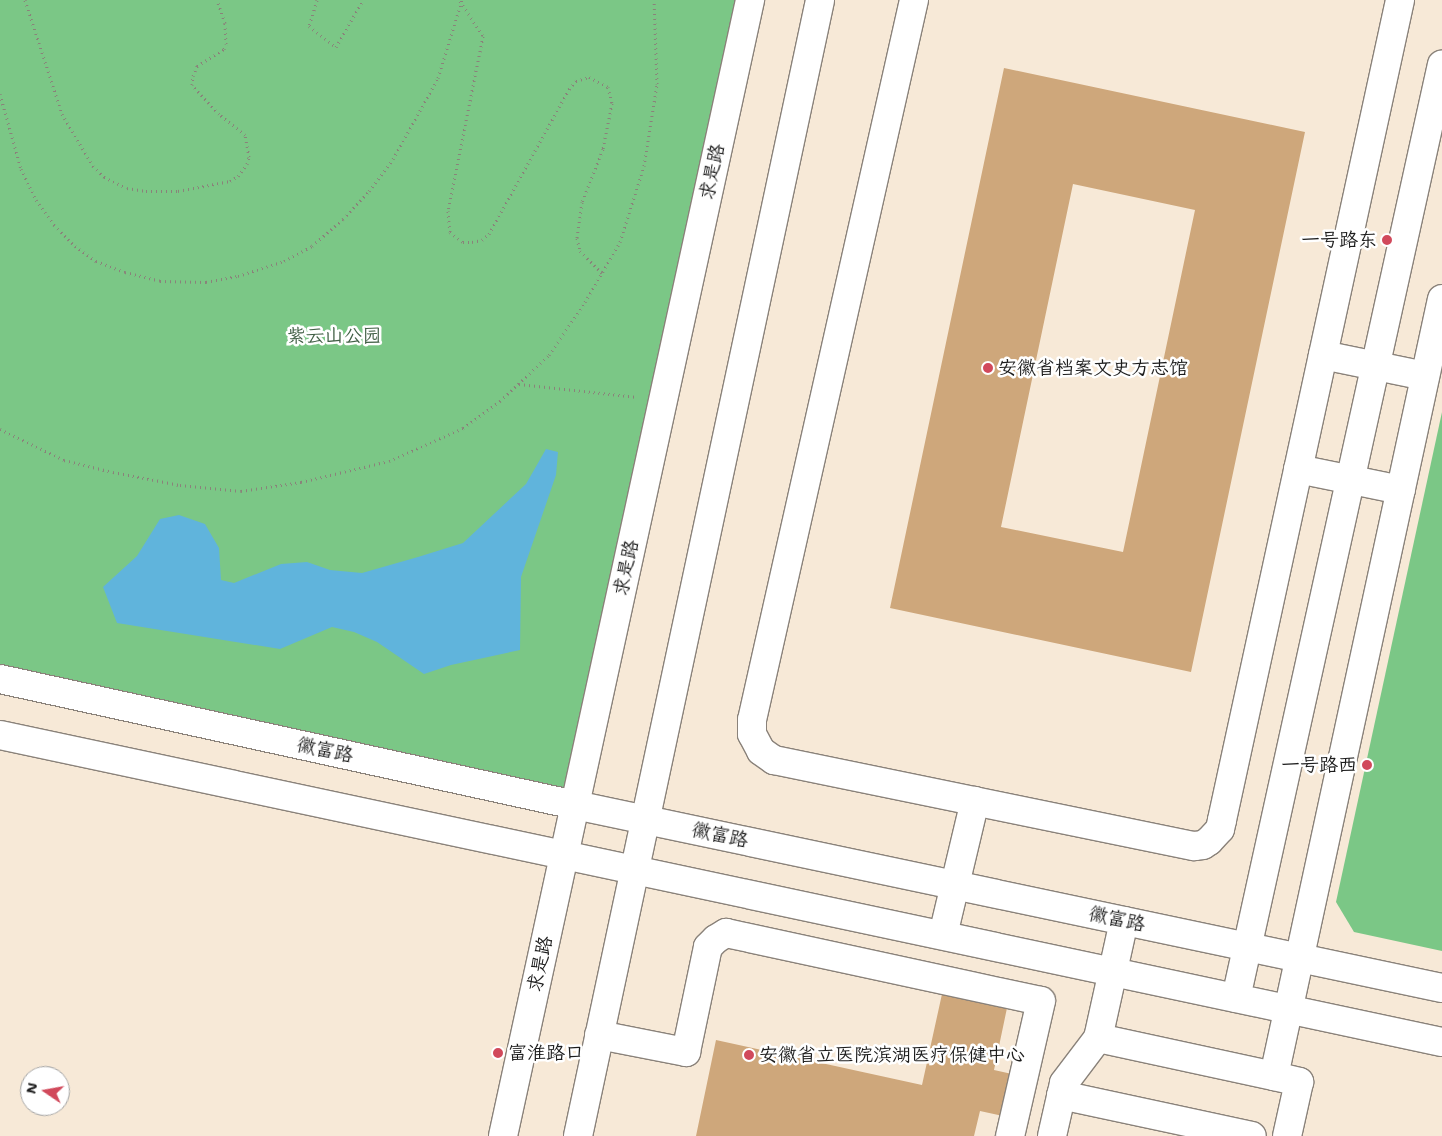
<!DOCTYPE html>
<meta charset="utf-8">
<style>
body{margin:0}
#map{position:relative;width:1442px;height:1136px;overflow:hidden;background:#f7e9d7;font-family:"Shantell Sans","LXGW WenKai TC",sans-serif}
div>[style]{position:absolute}
.green>*{inset:0;background:#7bc786}
.water>*{inset:0;background:#60b4dc}
.building>*{inset:0;background:#cea77b}
.path>*{height:3px;margin-top:-1.5px;transform-origin:0;background:repeating-linear-gradient(90deg,#8a827a 0 1px,transparent 0 5px)}
.roads{filter:drop-shadow(1px 0 #8a827a) drop-shadow(-1px 0 #8a827a) drop-shadow(0 1px #8a827a) drop-shadow(0 -1px #8a827a)}
.minor>*{height:28px;margin:-14px;padding:0 14px;transform-origin:14px;border-radius:14px;background:#fff}
.dots>*{width:14px;height:14px;translate:-50% -50%;box-sizing:border-box;border:2px solid #fff;border-radius:50%}
span{translate:-50% -50%;white-space:nowrap;text-align:center;line-height:1.15;-webkit-text-stroke:5px #fff;paint-order:stroke}
.street-label{font-size:19px;color:#1c1c1c}
.poi-label{font-size:19px;color:#1c1c1c}
.right{translate:-100% -50%;text-align:right}
.left{translate:0 -50%;text-align:left}
.park-label{font-size:19px;color:#426046}
.north{position:absolute;left:20px;top:1066px;width:50px;height:50px;box-sizing:border-box;background:#fff;border:1px solid #a4a4a4;border-radius:50%;rotate:282deg;font-size:14px;font-weight:700;line-height:20px;text-align:center;color:#1c1c1c}
.north::after{content:'';display:block;margin:auto;width:18px;height:22px;background:#d1495b;clip-path:polygon(50% 0,100% 100%,50% 72%,0 100%)}
</style>
<div id="map">
<div class="green">
<div style="clip-path:polygon(0 0,750px 0,575px 805px,0 679px)"></div>
<div style="clip-path:polygon(1442px 412px,1442px 951px,1354px 932px,1336px 902px)"></div>
</div>
<div class="water">
<div style="clip-path:polygon(546px 449px,558px 452px,556px 475px,521px 577px,520px 650px,451px 665px,424px 674px,377px 642px,354px 632px,332px 627px,280px 649px,117px 623px,103px 587px,137px 556px,160px 519px,179px 515px,205px 524px,219px 548px,221px 580px,234px 583px,281px 564px,307px 562px,330px 570px,362px 573px,418px 557px,463px 543px,526px 484px)"></div>
</div>
<div class="building">
<div style="clip-path:polygon(evenodd,1004px 68px,1305px 132px,1191px 672px,890px 608px,1004px 68px,1073px 184px,1195px 210px,1123px 552px,1001px 527px,1073px 184px)"></div>
<div style="clip-path:polygon(942px 994px,1007px 1008px,994px 1070px,1012px 1074px,1003px 1116px,980px 1111px,974px 1136px,696px 1136px,716px 1040px,922px 1085px)"></div>
</div>
<div class="path">
<div style="left:25px;top:0;width:120px;rotate:72deg"></div>
<div style="left:62px;top:114px;width:61px;rotate:59.2deg"></div>
<div style="left:93px;top:166px;width:16px;rotate:45deg"></div>
<div style="left:104px;top:177px;width:25px;rotate:26deg"></div>
<div style="left:127px;top:188px;width:19px;rotate:9deg"></div>
<div style="left:146px;top:191px;width:32px"></div>
<div style="left:178px;top:191px;width:53px;rotate:-10.9deg"></div>
<div style="left:230px;top:181px;width:9px;rotate:-32deg"></div>
<div style="left:238px;top:176px;width:15px;rotate:-53deg"></div>
<div style="left:247px;top:164px;width:7px;rotate:-74deg"></div>
<div style="left:249px;top:157px;width:22px;rotate:-100deg"></div>
<div style="left:245px;top:135px;width:33px;rotate:-141deg"></div>
<div style="left:219px;top:114px;width:40px;rotate:-133deg"></div>
<div style="left:192px;top:85px;width:9px;rotate:-84deg"></div>
<div style="left:193px;top:76px;width:11px;rotate:-68deg"></div>
<div style="left:197px;top:66px;width:32px;rotate:-32deg"></div>
<div style="left:224px;top:49px;width:5px;rotate:-68deg"></div>
<div style="left:226px;top:44px;width:21px;rotate:-93deg"></div>
<div style="left:225px;top:23px;width:24px;rotate:-109deg"></div>
<div style="left:317px;top:0;width:27px;rotate:107deg"></div>
<div style="left:309px;top:26px;width:34px;rotate:38deg"></div>
<div style="left:336px;top:47px;width:54px;rotate:-60.1deg"></div>
<div style="left:460px;top:1px;width:42px;rotate:56.7deg"></div>
<div style="left:483px;top:36px;width:178px;rotate:101.3deg"></div>
<div style="left:448px;top:211px;width:21px;rotate:85deg"></div>
<div style="left:450px;top:232px;width:16px;rotate:38deg"></div>
<div style="left:463px;top:242px;width:9px"></div>
<div style="left:472px;top:242px;width:10px;rotate:-11deg"></div>
<div style="left:482px;top:240px;width:9px;rotate:-41deg"></div>
<div style="left:489px;top:234px;width:166px;rotate:-61.1deg"></div>
<div style="left:569px;top:89px;width:11px;rotate:-49deg"></div>
<div style="left:576px;top:81px;width:14px;rotate:-17deg"></div>
<div style="left:589px;top:77px;width:21px;rotate:28deg"></div>
<div style="left:608px;top:87px;width:16px;rotate:76deg"></div>
<div style="left:612px;top:103px;width:47px;rotate:101.1deg"></div>
<div style="left:603px;top:149px;width:57px;rotate:111.6deg"></div>
<div style="left:582px;top:202px;width:36px;rotate:98deg"></div>
<div style="left:577px;top:238px;width:13px;rotate:77deg"></div>
<div style="left:580px;top:251px;width:31px;rotate:45deg"></div>
<div style="left:0;top:94px;width:78px;rotate:74.4deg"></div>
<div style="left:21px;top:169px;width:34px;rotate:64deg"></div>
<div style="left:36px;top:200px;width:31px;rotate:54deg"></div>
<div style="left:54px;top:225px;width:30px;rotate:45deg"></div>
<div style="left:75px;top:246px;width:26px;rotate:36deg"></div>
<div style="left:96px;top:261px;width:31px;rotate:21deg"></div>
<div style="left:125px;top:272px;width:36px;rotate:14deg"></div>
<div style="left:160px;top:281px;width:46px;rotate:1.2deg"></div>
<div style="left:206px;top:282px;width:33px;rotate:-11deg"></div>
<div style="left:238px;top:276px;width:48px;rotate:-18.1deg"></div>
<div style="left:284px;top:261px;width:32px;rotate:-28deg"></div>
<div style="left:312px;top:246px;width:41px;rotate:-41.1deg"></div>
<div style="left:343px;top:219px;width:38px;rotate:-47deg"></div>
<div style="left:369px;top:191px;width:40px;rotate:-53deg"></div>
<div style="left:393px;top:159px;width:93px;rotate:-60.9deg"></div>
<div style="left:438px;top:78px;width:82px;rotate:-72.9deg"></div>
<div style="left:519px;top:384px;width:119px;rotate:6.3deg"></div>
<div style="left:0;top:429px;width:71px;rotate:25.8deg"></div>
<div style="left:64px;top:460px;width:50px;rotate:13.8deg"></div>
<div style="left:113px;top:472px;width:68px;rotate:11deg"></div>
<div style="left:180px;top:485px;width:61px;rotate:5.6deg"></div>
<div style="left:241px;top:491px;width:61px;rotate:-8.5deg"></div>
<div style="left:301px;top:482px;width:90px;rotate:-13.4deg"></div>
<div style="left:389px;top:461px;width:81px;rotate:-24deg"></div>
<div style="left:463px;top:428px;width:46px;rotate:-36.1deg"></div>
<div style="left:500px;top:401px;width:67px;rotate:-43.2deg"></div>
<div style="left:549px;top:355px;width:64px;rotate:-55.8deg"></div>
<div style="left:585px;top:302px;width:69px;rotate:-59.7deg"></div>
<div style="left:620px;top:242px;width:80px;rotate:-72.5deg"></div>
<div style="left:644px;top:166px;width:83px;rotate:-81deg"></div>
<div style="left:657px;top:84px;width:84px;rotate:-92deg"></div>
</div>
<div class="roads">
<div class="minor">
<div style="left:914px;top:0;width:738px;rotate:102.68deg"></div>
<div style="left:752px;top:720px;width:14px;rotate:90deg"></div>
<div style="left:752px;top:734px;width:19px;rotate:62deg"></div>
<div style="left:761px;top:751px;width:16px;rotate:35deg"></div>
<div style="left:774px;top:760px;width:429px;rotate:11.6deg"></div>
<div style="left:1194px;top:846px;width:9px;rotate:-6deg"></div>
<div style="left:1203px;top:845px;width:7px;rotate:-34deg"></div>
<div style="left:1209px;top:841px;width:16px;rotate:-47deg"></div>
<div style="left:1220px;top:829px;width:9px;rotate:-77deg"></div>
<div style="left:1222px;top:820px;width:839px;rotate:-77.75deg"></div>
<div style="left:1323px;top:355px;width:104px;rotate:11.6deg"></div>
<div style="left:1298px;top:469px;width:105px;rotate:11.5deg"></div>
<div style="left:0;top:679px;width:589px;rotate:12.36deg"></div>
<div style="left:575px;top:805px;width:886px;rotate:11.92deg"></div>
<div style="left:0;top:735px;width:1474px;rotate:12.02deg"></div>
<div style="left:1124px;top:921px;width:120px;rotate:102.5deg"></div>
<div style="left:1098px;top:1038px;width:180px;rotate:12.2deg"></div>
<div style="left:1274px;top:1076px;width:795px;rotate:-77.8deg"></div>
<div style="left:943px;top:935px;width:138px;rotate:-76.6deg"></div>
<div style="left:1236px;top:998px;width:956px;rotate:-77.56deg"></div>
<div style="left:599px;top:1035px;width:89px;rotate:11.1deg"></div>
<div style="left:686px;top:1052px;width:107px;rotate:-78.2deg"></div>
<div style="left:708px;top:947px;width:11px;rotate:-45deg"></div>
<div style="left:716px;top:939px;width:12px;rotate:-31deg"></div>
<div style="left:726px;top:933px;width:322px;rotate:12.2deg"></div>
<div style="left:1041px;top:1001px;width:139px;rotate:102.9deg"></div>
<div style="left:1274px;top:1076px;width:26px;rotate:13deg"></div>
<div style="left:1299px;top:1082px;width:55px;rotate:102.5deg"></div>
<div style="left:1061px;top:1095px;width:195px;rotate:12.1deg"></div>
<div style="left:503px;top:1136px;width:1163px;rotate:-77.73deg"></div>
<div style="left:578px;top:1136px;width:1161px;rotate:-77.97deg"></div>
<div style="left:1052px;top:1136px;width:54px;rotate:-77.2deg"></div>
<div style="left:1064px;top:1083px;width:56px;rotate:-52.9deg"></div>
</div>
</div>
<div class="dots">
<div style="left:1387px;top:240px;background:#d1495b"></div>
<div style="left:988px;top:368px;background:#d1495b"></div>
<div style="left:1367px;top:765px;background:#d1495b"></div>
<div style="left:498px;top:1053px;background:#d1495b"></div>
<div style="left:749px;top:1055px;background:#d1495b"></div>
</div>
<div class="street-label">
<span style="left:712px;top:172px;rotate:-78deg">求是路</span>
<span style="left:626px;top:568px;rotate:-78deg">求是路</span>
<span style="left:325px;top:750px;rotate:12deg">徽富路</span>
<span style="left:720px;top:835px;rotate:12deg">徽富路</span>
<span style="left:1117px;top:919px;rotate:12deg">徽富路</span>
<span style="left:540px;top:964px;rotate:-78deg">求是路</span>
</div>
<div class="poi-label">
<span class="right" style="left:1377px;top:240px">一号路东</span>
<span class="left" style="left:998px;top:368px">安徽省档案文史方志馆</span>
<span class="right" style="left:1357px;top:765px">一号路西</span>
<span class="left" style="left:508px;top:1053px">富淮路口</span>
<span class="left" style="left:759px;top:1055px">安徽省立医院滨湖医疗保健中心</span>
</div>
<div class="park-label">
<span style="left:334px;top:336px">紫云山公园</span>
</div>
<div class="north">N</div>
</div>
